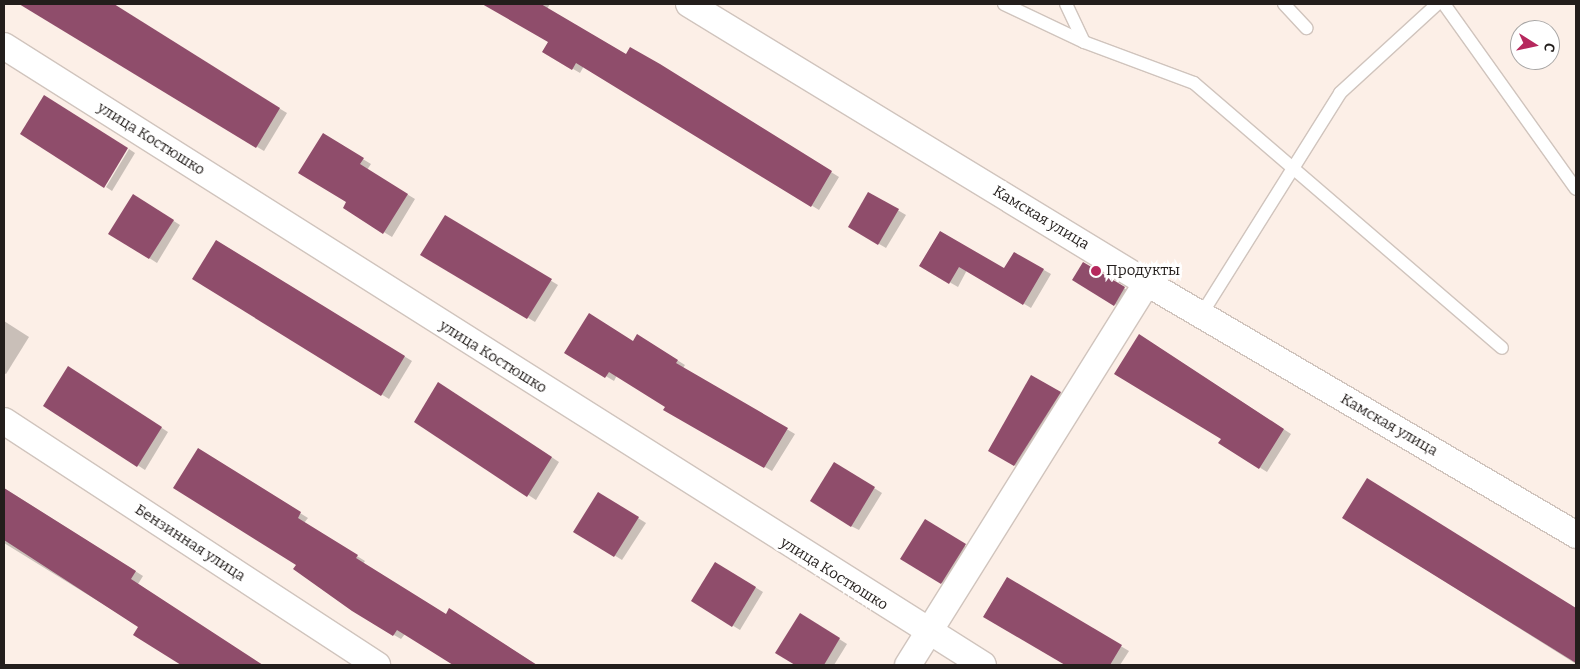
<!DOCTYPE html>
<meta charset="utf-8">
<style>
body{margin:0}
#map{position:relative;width:1580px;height:669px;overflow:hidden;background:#fcefe7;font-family:Bitter,serif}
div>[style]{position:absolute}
.shadow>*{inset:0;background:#0003}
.building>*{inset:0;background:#8f4d6b}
.roads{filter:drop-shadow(1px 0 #d0c4bd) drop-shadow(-1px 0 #d0c4bd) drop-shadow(0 1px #d0c4bd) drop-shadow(0 -1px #d0c4bd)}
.service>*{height:12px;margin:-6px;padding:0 6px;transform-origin:6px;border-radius:6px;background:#fff}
.minor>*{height:26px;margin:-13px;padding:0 13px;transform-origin:13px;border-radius:13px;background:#fff}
.dots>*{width:14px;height:14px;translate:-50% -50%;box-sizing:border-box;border:2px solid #fff;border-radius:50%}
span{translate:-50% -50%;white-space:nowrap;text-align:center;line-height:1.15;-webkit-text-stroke:5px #fff;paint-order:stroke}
.street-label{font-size:15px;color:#231e1c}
.poi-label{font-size:15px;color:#231e1c}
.left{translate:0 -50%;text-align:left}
.frame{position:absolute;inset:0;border:5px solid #231e1c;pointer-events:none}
.north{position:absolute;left:1510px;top:20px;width:50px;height:50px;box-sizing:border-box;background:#fff;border:1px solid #a7a5a4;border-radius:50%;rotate:100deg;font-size:14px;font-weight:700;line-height:20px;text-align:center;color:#231e1c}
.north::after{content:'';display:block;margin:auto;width:18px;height:22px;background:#b6285d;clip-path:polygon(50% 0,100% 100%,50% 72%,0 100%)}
</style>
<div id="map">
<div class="shadow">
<div style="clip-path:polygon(24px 4px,108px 4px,287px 113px,264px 151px)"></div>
<div style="clip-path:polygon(502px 4px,550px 4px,547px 9px,627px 55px,668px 70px,839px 177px,819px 210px,584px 66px,580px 73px,544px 52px,550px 42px,497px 11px)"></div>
<div style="clip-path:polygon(323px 135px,371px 164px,367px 170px,415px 199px,392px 237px,344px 208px,348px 202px)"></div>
<div style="clip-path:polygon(129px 149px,135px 153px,112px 191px,106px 187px)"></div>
<div style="clip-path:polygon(869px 193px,906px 215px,886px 248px,850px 227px)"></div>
<div style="clip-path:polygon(141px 200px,180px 225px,157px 263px,110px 233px)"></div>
<div style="clip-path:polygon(445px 216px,558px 285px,535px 322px,422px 254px)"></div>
<div style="clip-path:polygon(941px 232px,1005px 270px,1014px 253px,1051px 274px,1031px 308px,967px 270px,958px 287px,921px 266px)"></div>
<div style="clip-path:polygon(217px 241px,412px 361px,389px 399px,193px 279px)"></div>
<div style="clip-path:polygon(1083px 263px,1132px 293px,1123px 309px,1074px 280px)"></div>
<div style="clip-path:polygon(4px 321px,29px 337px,6px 374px,4px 373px)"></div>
<div style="clip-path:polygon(645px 340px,685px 365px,683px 368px,795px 434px,772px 471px,665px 410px,667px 406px,617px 375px,614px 381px,566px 352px)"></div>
<div style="clip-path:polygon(1147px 340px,1291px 434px,1267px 472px,1220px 443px,1222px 439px)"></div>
<div style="clip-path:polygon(76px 372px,168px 432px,145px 470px,45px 405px)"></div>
<div style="clip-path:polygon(1032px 376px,1072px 399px,1026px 472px,989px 450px)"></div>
<div style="clip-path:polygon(446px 388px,559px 462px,536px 500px,416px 422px)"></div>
<div style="clip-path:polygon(205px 454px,308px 518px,304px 523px,365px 561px,363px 564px,446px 615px,450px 610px,537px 665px,454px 665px,405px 634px,401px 639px,394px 635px,294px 569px,297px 564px)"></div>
<div style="clip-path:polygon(842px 468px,882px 493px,859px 530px,851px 526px)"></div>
<div style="clip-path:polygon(1375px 484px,1576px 611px,1576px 664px,1344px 518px)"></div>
<div style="clip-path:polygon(4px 488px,143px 576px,138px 584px,260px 665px,184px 665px,135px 635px,140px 627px,4px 543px)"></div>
<div style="clip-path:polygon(598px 493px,646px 523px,622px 560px,575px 531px)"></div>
<div style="clip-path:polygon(925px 521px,972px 550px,949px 587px,902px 558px)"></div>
<div style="clip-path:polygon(715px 563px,763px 592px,740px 630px,692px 601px)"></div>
<div style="clip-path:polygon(1007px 579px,1129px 651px,1120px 665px,1067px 665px,984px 616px)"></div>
<div style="clip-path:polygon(808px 619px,847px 644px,834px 665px,798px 665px,777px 652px)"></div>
</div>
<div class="building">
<div style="clip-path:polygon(19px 4px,114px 4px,280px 108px,256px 148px)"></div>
<div style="clip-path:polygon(482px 4px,541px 4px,626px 54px,630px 47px,660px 64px,832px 171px,811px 207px,576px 63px,572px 70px,542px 52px,548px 42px)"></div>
<div style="clip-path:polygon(44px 95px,128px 148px,104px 188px,20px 134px)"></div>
<div style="clip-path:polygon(323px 133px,364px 158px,360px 164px,408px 194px,383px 234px,343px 208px,346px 202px,298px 173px)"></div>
<div style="clip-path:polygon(868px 192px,899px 209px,878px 245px,848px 227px)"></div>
<div style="clip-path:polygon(133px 194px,174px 220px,149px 259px,108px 234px)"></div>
<div style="clip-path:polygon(445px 215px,552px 279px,527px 319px,420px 255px)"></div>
<div style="clip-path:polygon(940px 231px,1004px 268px,1014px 252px,1044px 269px,1023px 305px,959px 267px,949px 284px,919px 266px)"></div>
<div style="clip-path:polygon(216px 240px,405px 356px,381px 396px,192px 279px)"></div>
<div style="clip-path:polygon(1083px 262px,1125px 287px,1114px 306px,1072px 280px)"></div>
<div style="clip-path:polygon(589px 313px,633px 341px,637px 334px,678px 360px,676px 363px,788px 428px,764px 468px,663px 410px,665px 407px,609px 372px,605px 378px,564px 353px)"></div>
<div style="clip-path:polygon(1139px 334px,1284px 429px,1259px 469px,1218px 443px,1221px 439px,1114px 374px)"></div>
<div style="clip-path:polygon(68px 366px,162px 427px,137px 467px,43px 406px)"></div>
<div style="clip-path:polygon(1031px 375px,1061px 392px,1014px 466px,988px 451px)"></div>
<div style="clip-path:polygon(438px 382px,552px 457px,527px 497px,414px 422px)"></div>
<div style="clip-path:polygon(198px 448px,301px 512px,298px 518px,358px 555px,356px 558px,446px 614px,449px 608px,537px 665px,453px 665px,397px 630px,393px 636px,352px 611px,293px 569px,296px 565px,173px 488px)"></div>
<div style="clip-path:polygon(834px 462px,875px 487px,851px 527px,810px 501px)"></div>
<div style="clip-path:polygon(1367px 478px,1576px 608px,1576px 663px,1342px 518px)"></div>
<div style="clip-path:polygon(4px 488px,136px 571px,131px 579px,263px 665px,181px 665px,133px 635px,138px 627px,4px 540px)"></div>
<div style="clip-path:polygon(598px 492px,639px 517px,614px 557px,573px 532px)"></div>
<div style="clip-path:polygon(925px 519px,966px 544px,941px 584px,900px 559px)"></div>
<div style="clip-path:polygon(715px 562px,756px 587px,732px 627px,691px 601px)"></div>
<div style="clip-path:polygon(1007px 577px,1122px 645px,1110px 665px,1065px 665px,983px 617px)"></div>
<div style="clip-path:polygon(800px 613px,840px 638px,824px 665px,795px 665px,775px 653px)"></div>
</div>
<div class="roads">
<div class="service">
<div style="left:1004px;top:4px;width:89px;rotate:25.4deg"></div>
<div style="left:1084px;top:42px;width:117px;rotate:20.4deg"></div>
<div style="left:1194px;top:83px;width:406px;rotate:40.7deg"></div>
<div style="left:1066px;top:4px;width:42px;rotate:64.7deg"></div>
<div style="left:1284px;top:4px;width:33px;rotate:47deg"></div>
<div style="left:1444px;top:4px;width:227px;rotate:54.5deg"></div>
<div style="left:1201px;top:315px;width:262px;rotate:-57.9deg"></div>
<div style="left:1340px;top:93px;width:132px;rotate:-42.5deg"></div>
</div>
<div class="minor">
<div style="left:689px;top:4px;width:536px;rotate:31.35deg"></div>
<div style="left:1147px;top:283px;width:498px;rotate:30.4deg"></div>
<div style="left:4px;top:46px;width:1158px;rotate:32.3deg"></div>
<div style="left:4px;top:421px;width:446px;rotate:33.2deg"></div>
<div style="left:908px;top:665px;width:451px;rotate:-58deg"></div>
</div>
</div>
<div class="dots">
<div style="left:1096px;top:271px;background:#b6285d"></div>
</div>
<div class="street-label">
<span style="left:151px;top:139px;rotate:32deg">улица Костюшко</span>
<span style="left:1041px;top:218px;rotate:31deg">Камская улица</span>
<span style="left:493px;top:357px;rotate:32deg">улица Костюшко</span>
<span style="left:1389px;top:425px;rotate:30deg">Камская улица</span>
<span style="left:190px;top:543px;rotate:33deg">Бензинная улица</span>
<span style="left:834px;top:574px;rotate:32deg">улица Костюшко</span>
</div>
<div class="poi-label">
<span class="left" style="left:1106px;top:271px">Продукты</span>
</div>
<div class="frame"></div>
<div class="north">С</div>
</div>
